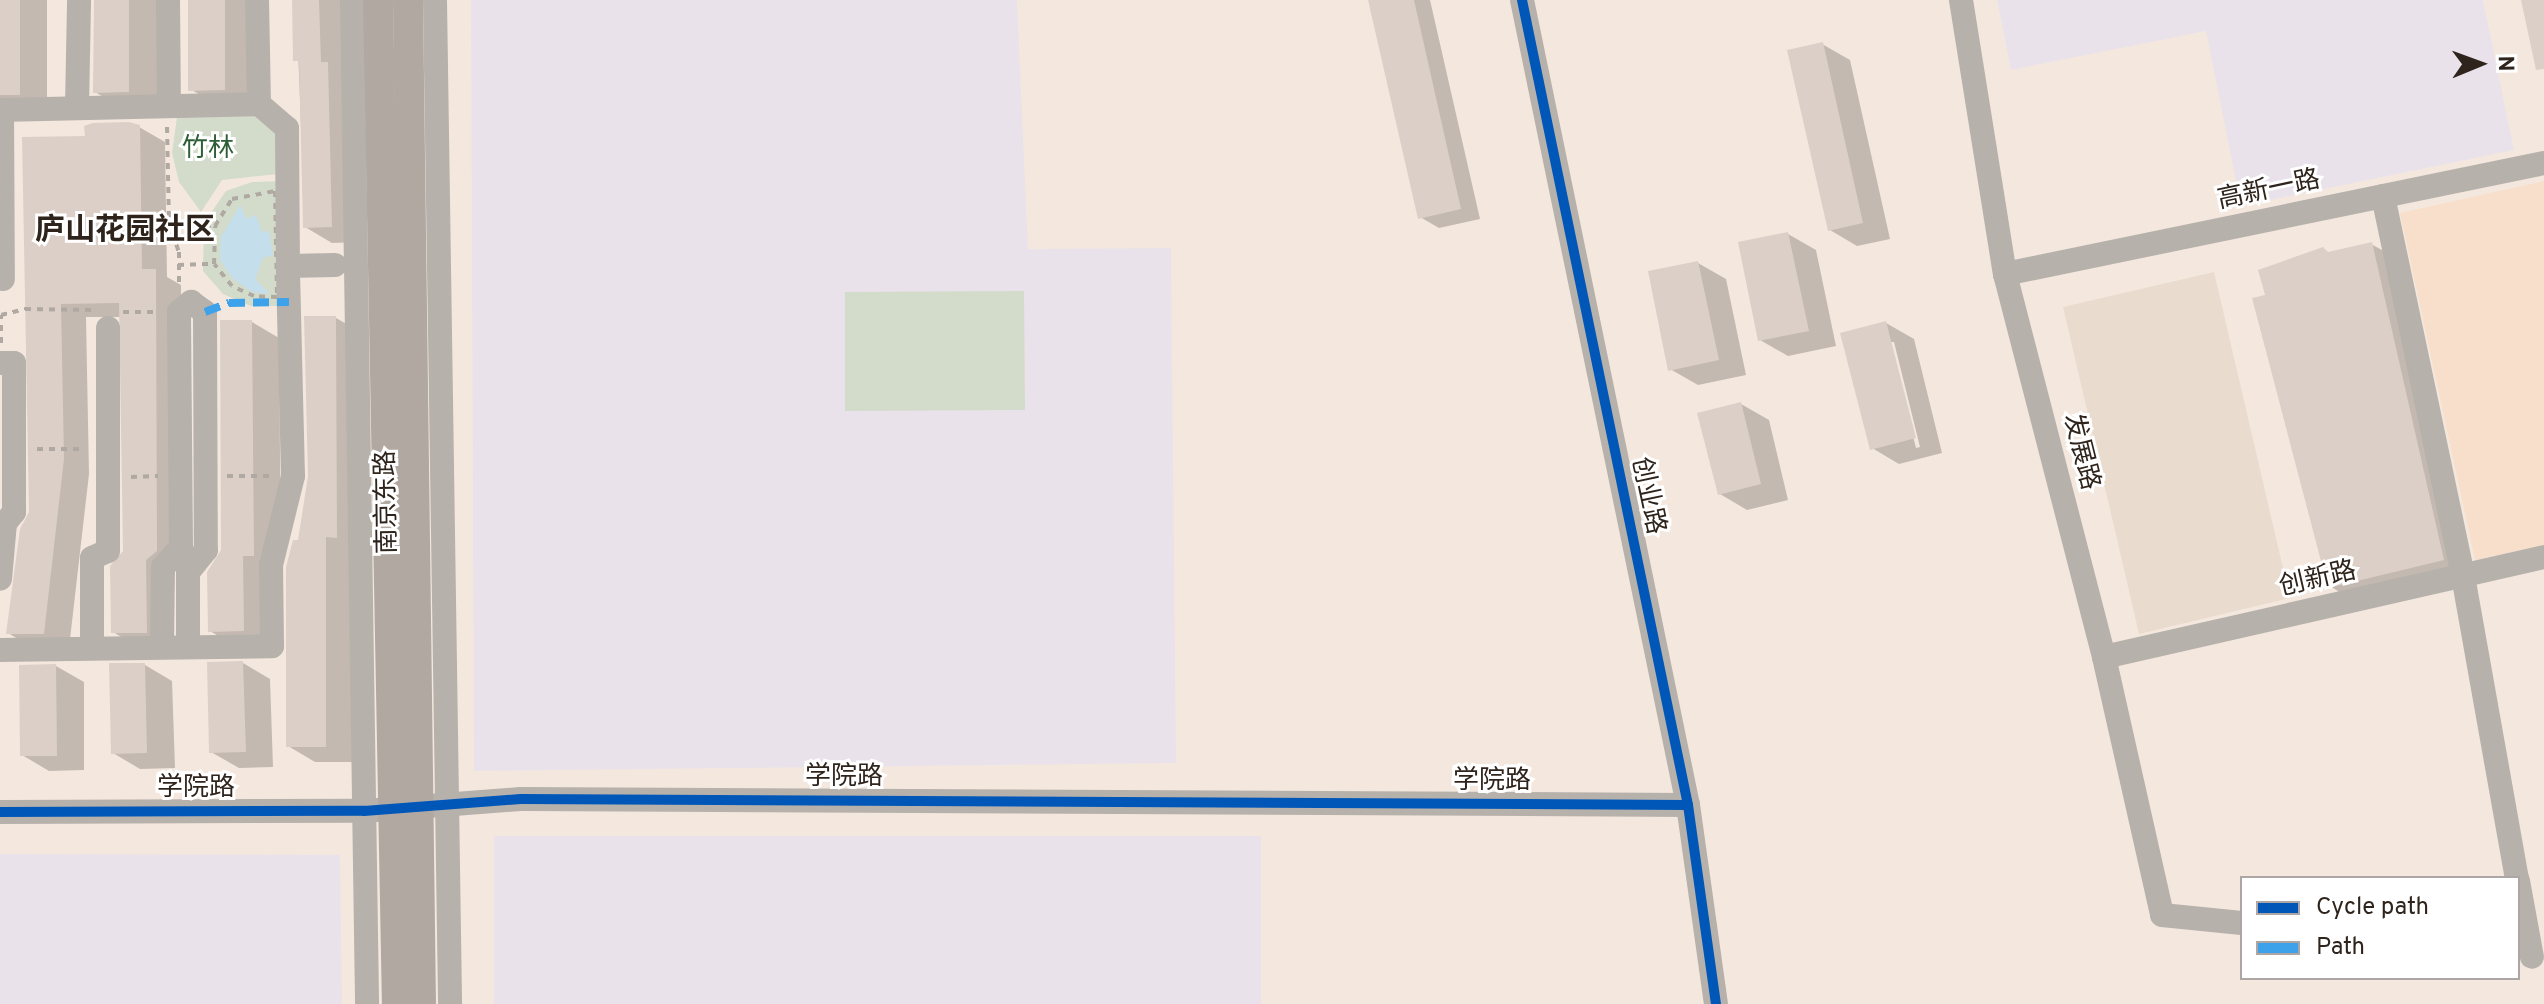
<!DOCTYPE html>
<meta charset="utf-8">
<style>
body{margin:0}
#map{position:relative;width:2544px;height:1004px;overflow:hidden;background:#f4e8de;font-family:Overpass,"Noto Sans SC",sans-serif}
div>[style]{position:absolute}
.built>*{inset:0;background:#f7dfcb}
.education>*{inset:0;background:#eae2ea}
.medical>*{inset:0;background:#e9dbcd}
.green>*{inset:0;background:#d3dbca}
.water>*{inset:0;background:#c4deeb}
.shadow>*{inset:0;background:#0003}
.building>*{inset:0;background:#dccfc7}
.path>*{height:4px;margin-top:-2px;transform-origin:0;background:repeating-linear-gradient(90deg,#b0a9a3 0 6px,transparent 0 12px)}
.minor>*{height:24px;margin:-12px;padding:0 12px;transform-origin:12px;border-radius:12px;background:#b7b1ac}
.major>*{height:30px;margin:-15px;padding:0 15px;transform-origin:15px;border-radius:15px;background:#b1a8a2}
.quiet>*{height:8px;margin-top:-4px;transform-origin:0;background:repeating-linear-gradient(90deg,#3ea2ea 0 16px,transparent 0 24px)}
.cycleway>*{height:10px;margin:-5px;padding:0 5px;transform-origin:5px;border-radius:5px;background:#0057b8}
span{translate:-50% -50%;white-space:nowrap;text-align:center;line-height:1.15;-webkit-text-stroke:6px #fff;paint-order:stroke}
.park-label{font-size:26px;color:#2d5e35}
.street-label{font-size:26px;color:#2f241c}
.quarter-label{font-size:30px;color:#2f241c;font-weight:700}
.legend{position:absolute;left:2240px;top:876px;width:280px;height:104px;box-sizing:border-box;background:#fff;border:2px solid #aca7a4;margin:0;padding:10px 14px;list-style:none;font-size:24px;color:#2f241c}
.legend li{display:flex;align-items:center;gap:16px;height:40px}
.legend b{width:40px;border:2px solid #aca7a4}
.north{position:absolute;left:2440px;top:24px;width:80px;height:80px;-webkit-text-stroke:6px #fff;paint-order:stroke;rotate:89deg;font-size:22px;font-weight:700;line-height:32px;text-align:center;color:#2f241c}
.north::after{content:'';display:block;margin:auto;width:28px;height:36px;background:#2f241c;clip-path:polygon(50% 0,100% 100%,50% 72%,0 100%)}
</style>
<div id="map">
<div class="built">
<div style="clip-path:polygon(2544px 181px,2544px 545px,2475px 560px,2400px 213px)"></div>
</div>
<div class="education">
<div style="clip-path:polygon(471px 0,1017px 0,1028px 249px,1171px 248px,1176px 763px,474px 771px)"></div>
<div style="clip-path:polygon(1997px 0,2483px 0,2514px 150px,2241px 206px,2206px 31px,2011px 70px)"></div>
<div style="clip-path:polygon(494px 836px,1261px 836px,1261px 1004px,494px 1004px)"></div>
<div style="clip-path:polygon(0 854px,340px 855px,342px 1004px,0 1004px)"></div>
</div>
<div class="medical">
<div style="clip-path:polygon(2214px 272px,2290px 598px,2139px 634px,2063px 307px)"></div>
</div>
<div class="green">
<div style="clip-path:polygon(258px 115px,278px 132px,278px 174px,222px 180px,201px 212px,179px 182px,172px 153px,177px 117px)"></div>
<div style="clip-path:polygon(284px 181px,286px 306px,251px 306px,223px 294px,203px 271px,204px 223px,226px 191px,252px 182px)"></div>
<div style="clip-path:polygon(1024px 291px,1025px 410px,845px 411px,845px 292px)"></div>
</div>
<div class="water">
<div style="clip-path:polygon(240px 205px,247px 219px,256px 215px,262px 232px,269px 231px,273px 255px,263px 258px,255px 279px,270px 294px,252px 292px,232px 278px,220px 260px,221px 237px)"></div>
</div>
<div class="shadow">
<div style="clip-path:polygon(0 0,47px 0,47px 110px,0 106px)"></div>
<div style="clip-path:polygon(95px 0,157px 0,157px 107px,122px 108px,95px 92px)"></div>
<div style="clip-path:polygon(190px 0,252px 0,252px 105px,218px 105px,190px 89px)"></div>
<div style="clip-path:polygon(296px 0,346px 0,359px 242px,332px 243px,305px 227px)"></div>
<div style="clip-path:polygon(1370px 0,1430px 0,1480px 219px,1439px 228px,1420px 217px)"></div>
<div style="clip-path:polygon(1822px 44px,1850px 60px,1890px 239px,1857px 246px,1830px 230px)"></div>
<div style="clip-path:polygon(139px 127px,165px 142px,167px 277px,181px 285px,182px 566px,171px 575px,172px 646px,138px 647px,113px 632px,125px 552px,121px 317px,86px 317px,89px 474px,69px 648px,33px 648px,8px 633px,31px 512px,24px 139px,87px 138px)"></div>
<div style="clip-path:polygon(1788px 234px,1816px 250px,1836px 346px,1788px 356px,1760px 340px)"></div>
<div style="clip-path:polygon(2371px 244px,2391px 255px,2463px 570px,2349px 598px,2330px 586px,2267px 296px,2323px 249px,2331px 254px)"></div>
<div style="clip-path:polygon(1698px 263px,1726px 279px,1746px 375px,1698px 385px,1670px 369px)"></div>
<div style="clip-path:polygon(336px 318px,364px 334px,353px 762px,315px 762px,288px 746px,300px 542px)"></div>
<div style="clip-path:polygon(252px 322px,279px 338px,281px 571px,271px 646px,237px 647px,210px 631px)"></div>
<div style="clip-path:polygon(evenodd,1886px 323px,1914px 339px,1942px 453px,1899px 464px,1872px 448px,1886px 323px,1889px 342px,1894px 342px,1920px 447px,1916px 448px,1889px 342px)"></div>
<div style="clip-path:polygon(1741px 404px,1769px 420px,1788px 500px,1747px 510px,1720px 494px)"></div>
<div style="clip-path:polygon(243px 663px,270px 679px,273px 767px,239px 768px,211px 752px)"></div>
<div style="clip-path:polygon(145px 665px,172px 681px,175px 768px,140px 769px,113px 753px)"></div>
<div style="clip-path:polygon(56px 666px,84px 682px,84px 770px,49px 771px,22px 755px)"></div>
</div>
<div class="building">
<div style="clip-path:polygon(0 0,20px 0,20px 95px,0 95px)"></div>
<div style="clip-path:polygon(94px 0,129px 0,129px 92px,93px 93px)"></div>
<div style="clip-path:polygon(188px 0,225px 0,225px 90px,188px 91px)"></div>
<div style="clip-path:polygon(292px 0,319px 0,321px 62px,328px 62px,332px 227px,303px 228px,299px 61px,293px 61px)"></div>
<div style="clip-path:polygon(1368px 0,1414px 0,1461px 209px,1418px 219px)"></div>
<div style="clip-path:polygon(2521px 0,2544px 0,2544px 69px,2536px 70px)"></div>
<div style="clip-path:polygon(1823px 42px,1863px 223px,1828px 231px,1787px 50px)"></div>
<div style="clip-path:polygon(129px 122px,140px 125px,142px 269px,156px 269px,157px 551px,146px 560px,147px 633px,111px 633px,110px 566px,123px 551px,119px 303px,61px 304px,64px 459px,44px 634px,6px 634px,20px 529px,29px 512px,22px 137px,85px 136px,84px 126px,93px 123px)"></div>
<div style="clip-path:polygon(1788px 232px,1809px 331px,1758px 341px,1738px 242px)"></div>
<div style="clip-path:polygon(2372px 242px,2444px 560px,2328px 588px,2252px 298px,2265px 295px,2258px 270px,2323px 247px,2328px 252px)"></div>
<div style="clip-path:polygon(1698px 261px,1719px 360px,1668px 371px,1648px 271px)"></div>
<div style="clip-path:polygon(304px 316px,336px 316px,337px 538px,326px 537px,326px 747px,286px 747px,286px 567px,293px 540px,298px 540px,308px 476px)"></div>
<div style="clip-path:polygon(220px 320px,252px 320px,254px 556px,243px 556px,244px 631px,208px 632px,207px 572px,221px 550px)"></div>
<div style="clip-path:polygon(1886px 321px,1916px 438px,1870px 450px,1840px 333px)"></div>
<div style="clip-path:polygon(1741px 402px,1761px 484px,1718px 495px,1697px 413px)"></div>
<div style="clip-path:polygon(243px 661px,246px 752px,209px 753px,207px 662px)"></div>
<div style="clip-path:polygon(109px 663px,145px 663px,147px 753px,111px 754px)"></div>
<div style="clip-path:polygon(56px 664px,57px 756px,20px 756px,19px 665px)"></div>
</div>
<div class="path">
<div style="left:167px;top:127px;width:95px;rotate:88.8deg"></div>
<div style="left:169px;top:222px;width:32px;rotate:72deg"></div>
<div style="left:179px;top:252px;width:32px;rotate:90deg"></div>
<div style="left:275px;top:191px;width:106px;rotate:88.9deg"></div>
<div style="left:277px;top:297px;width:23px;rotate:-178deg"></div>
<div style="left:254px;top:296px;width:24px;rotate:-156deg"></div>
<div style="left:232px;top:286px;width:28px;rotate:-129deg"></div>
<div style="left:214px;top:264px;width:38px;rotate:-88deg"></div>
<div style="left:215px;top:226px;width:32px;rotate:-58deg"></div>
<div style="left:232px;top:199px;width:44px;rotate:-10.5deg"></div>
<div style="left:169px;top:222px;width:46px;rotate:5deg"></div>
<div style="left:178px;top:265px;width:36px;rotate:-2deg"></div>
<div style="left:123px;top:312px;width:35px"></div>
<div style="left:1px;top:343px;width:28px;rotate:-90deg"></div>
<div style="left:1px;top:315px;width:25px;rotate:-14deg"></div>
<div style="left:25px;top:309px;width:70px;rotate:0.8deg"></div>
<div style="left:37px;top:449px;width:47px"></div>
<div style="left:227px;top:476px;width:43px"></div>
<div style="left:131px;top:477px;width:27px;rotate:-2deg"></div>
</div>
<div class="minor">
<div style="left:168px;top:0;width:106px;rotate:89.5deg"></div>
<div style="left:257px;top:0;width:104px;rotate:88.9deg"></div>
<div style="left:352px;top:0;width:1004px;rotate:89.14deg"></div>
<div style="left:435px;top:0;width:1004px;rotate:89.14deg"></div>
<div style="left:1522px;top:0;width:822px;rotate:78.35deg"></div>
<div style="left:1688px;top:805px;width:201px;rotate:82deg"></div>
<div style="left:1961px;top:0;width:278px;rotate:80.9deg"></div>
<div style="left:2005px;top:274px;width:396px;rotate:75.5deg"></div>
<div style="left:2104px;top:657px;width:264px;rotate:77.3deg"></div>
<div style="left:2162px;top:915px;width:80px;rotate:5.7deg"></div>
<div style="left:77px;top:108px;width:108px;rotate:-88.9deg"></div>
<div style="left:0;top:110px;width:259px;rotate:-1.3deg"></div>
<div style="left:259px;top:104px;width:37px;rotate:41deg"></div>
<div style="left:287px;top:128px;width:138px;rotate:89.6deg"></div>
<div style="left:2px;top:110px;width:169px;rotate:89.7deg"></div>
<div style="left:2383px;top:196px;width:388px;rotate:78.1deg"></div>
<div style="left:2463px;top:576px;width:307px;rotate:79.9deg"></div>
<div style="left:2005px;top:274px;width:550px;rotate:-11.64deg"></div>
<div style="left:0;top:363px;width:14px"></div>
<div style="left:14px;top:363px;width:149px;rotate:90deg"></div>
<div style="left:14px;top:512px;width:14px;rotate:129deg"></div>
<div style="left:5px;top:523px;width:56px;rotate:95.1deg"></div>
<div style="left:162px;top:647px;width:80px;rotate:-89.3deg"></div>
<div style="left:163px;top:567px;width:27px;rotate:-48deg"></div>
<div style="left:181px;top:547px;width:235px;rotate:-90.5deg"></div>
<div style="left:179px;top:312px;width:16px;rotate:-40deg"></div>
<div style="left:191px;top:302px;width:17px;rotate:36deg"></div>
<div style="left:205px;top:312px;width:238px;rotate:89.8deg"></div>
<div style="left:206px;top:550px;width:28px;rotate:129deg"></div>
<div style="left:188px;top:572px;width:75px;rotate:90deg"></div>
<div style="left:92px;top:648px;width:90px;rotate:-90deg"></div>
<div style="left:92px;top:558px;width:17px;rotate:-24deg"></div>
<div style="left:108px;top:551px;width:223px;rotate:-90deg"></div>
<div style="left:0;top:650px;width:272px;rotate:-0.8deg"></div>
<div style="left:272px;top:646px;width:81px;rotate:-90.7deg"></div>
<div style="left:271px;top:565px;width:92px;rotate:-76.1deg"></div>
<div style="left:293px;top:476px;width:210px;rotate:-91.4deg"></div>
<div style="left:288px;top:266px;width:47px;rotate:-1.2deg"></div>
<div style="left:2104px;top:657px;width:451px;rotate:-12.8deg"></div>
<div style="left:0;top:812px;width:364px;rotate:-0.2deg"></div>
<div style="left:364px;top:811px;width:157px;rotate:-4.4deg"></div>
<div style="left:521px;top:799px;width:1167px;rotate:0.29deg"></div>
<div style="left:2518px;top:881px;width:77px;rotate:79.6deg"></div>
</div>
<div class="major">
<div style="left:378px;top:0;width:1004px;rotate:88.92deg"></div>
<div style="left:408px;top:0;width:1004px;rotate:89.26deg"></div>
</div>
<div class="quiet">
<div style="left:205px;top:312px;width:26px;rotate:-21deg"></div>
<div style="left:229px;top:303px;width:60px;rotate:-1deg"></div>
</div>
<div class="cycleway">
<div style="left:1522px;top:0;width:822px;rotate:78.35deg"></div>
<div style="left:1688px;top:805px;width:201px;rotate:82deg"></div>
<div style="left:0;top:812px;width:364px;rotate:-0.2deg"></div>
<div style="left:364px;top:811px;width:157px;rotate:-4.4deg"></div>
<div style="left:521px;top:799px;width:1167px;rotate:0.29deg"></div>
</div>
<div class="park-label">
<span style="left:208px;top:150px">竹林</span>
</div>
<div class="street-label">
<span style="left:2269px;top:191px;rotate:-12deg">高新一路</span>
<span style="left:2080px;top:452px;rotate:76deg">发展路</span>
<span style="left:1647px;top:496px;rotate:78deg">创业路</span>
<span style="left:388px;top:502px;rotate:-91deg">南京东路</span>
<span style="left:2318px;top:580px;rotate:-13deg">创新路</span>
<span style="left:844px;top:778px">学院路</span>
<span style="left:1492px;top:782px">学院路</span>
<span style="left:196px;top:789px">学院路</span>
</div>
<div class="quarter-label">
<span style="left:125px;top:232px">庐山花园社区</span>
</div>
<ul class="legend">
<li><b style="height:10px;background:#0057b8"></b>Cycle path</li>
<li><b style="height:10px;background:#3ea2ea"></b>Path</li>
</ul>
<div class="north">N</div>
</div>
